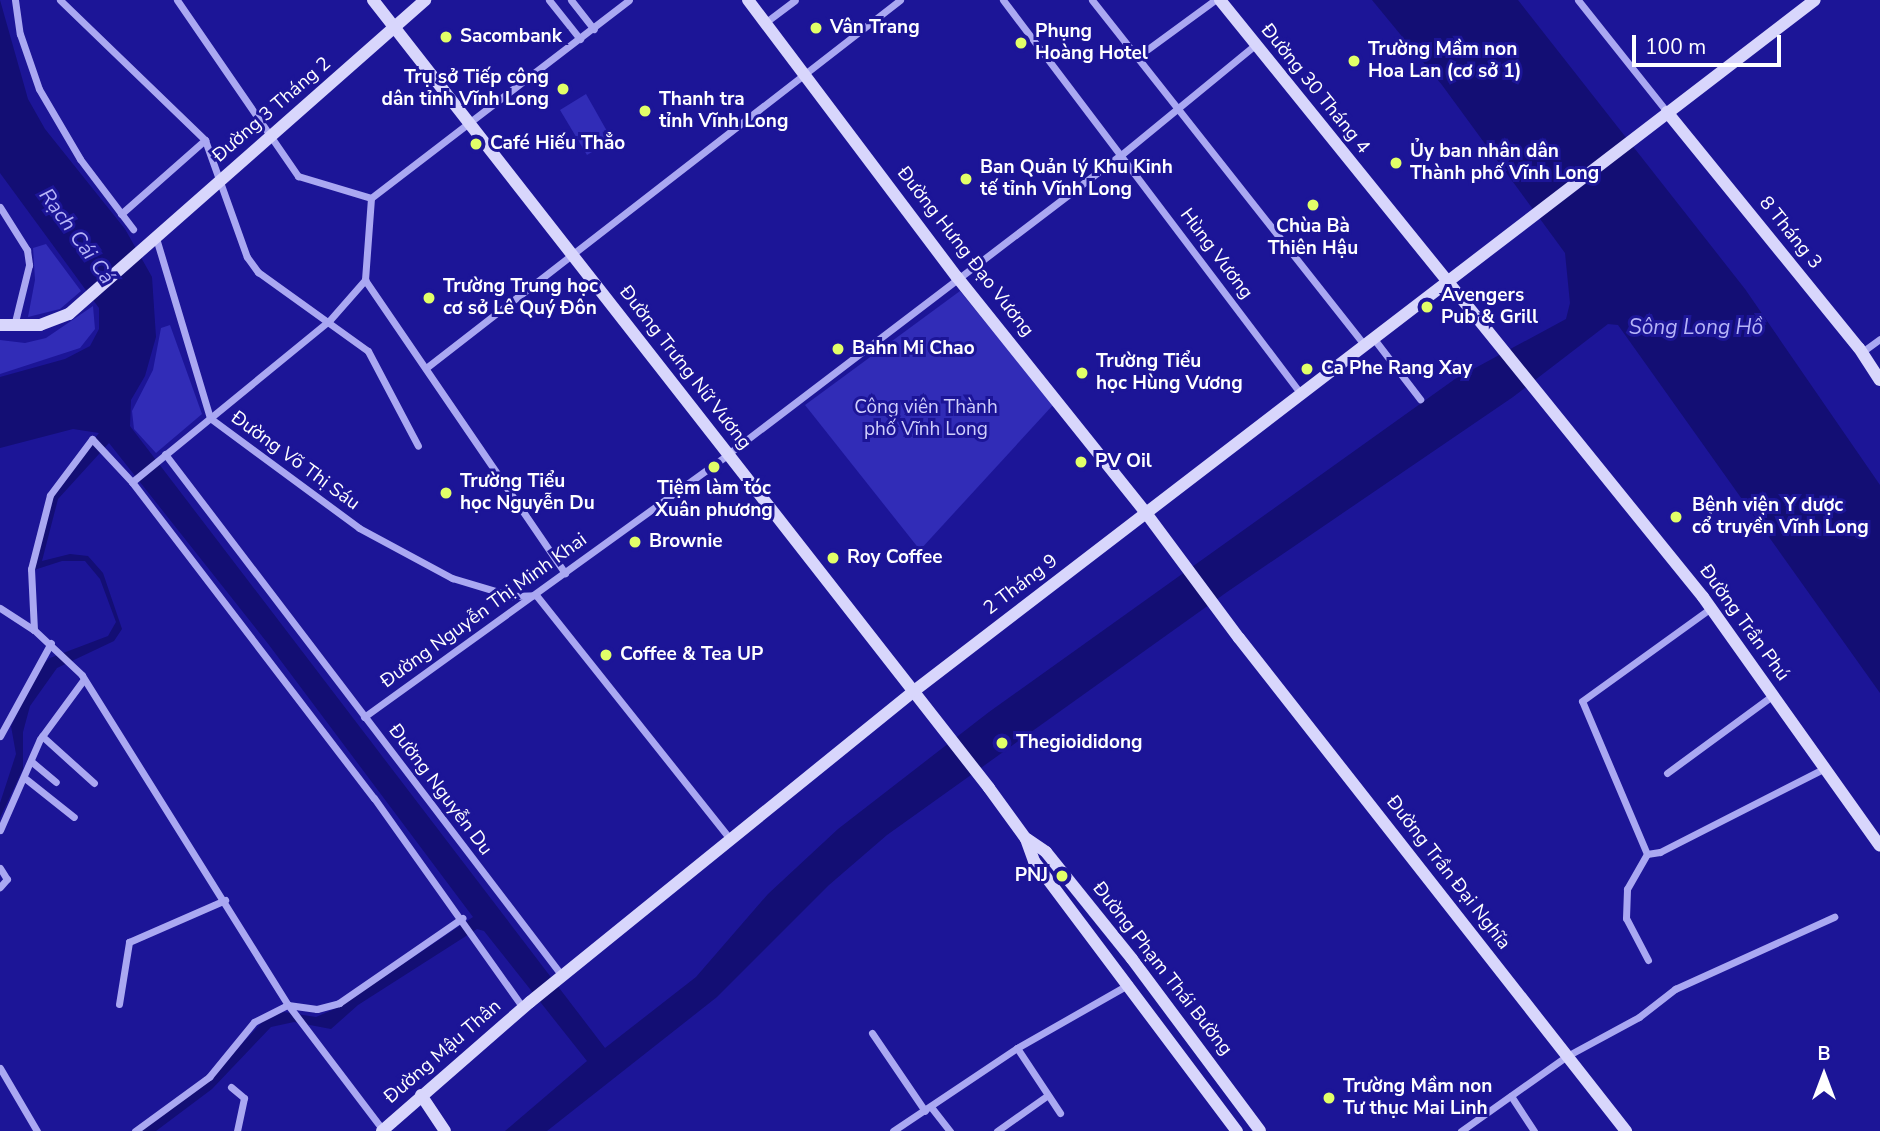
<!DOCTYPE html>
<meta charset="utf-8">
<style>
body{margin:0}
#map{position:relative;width:1880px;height:1131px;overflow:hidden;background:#1c1597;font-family:"Nunito Sans",sans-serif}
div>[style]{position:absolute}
.green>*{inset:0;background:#312cb7}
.water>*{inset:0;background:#130e74}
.street>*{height:7px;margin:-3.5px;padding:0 3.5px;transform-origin:3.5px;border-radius:3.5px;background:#aaa8f2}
.secondary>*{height:12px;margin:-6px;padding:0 6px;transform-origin:6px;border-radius:6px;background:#d8d6fc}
.dots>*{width:19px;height:19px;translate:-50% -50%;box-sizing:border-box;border:4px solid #1c1597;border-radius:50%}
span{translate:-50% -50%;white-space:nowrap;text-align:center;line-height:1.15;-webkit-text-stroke:6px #1c1597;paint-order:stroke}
.poi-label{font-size:19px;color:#fff;font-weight:700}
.left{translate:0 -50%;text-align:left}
.right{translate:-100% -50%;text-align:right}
.street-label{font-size:19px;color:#fff}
.park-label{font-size:19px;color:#d0cffc}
.water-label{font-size:21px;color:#b6b4f8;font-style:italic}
.north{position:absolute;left:1789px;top:1040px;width:70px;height:70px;-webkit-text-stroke:5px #1c1597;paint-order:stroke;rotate:0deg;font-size:19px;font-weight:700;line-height:28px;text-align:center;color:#fff}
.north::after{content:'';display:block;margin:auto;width:24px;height:32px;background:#fff;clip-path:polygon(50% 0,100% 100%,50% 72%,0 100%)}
.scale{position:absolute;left:1632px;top:35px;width:149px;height:32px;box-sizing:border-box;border:4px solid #fff;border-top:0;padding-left:9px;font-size:21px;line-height:24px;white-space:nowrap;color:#fff;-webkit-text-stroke:5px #1c1597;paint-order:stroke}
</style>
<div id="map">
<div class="green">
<div style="clip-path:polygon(586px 94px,612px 140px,587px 155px,560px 110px)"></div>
<div style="clip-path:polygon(46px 244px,81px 291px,60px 309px,28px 317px,35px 280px,33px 248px)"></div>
<div style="clip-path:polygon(960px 291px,1053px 405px,920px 550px,805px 405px)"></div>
<div style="clip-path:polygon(93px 306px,95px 329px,80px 348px,0 374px,0 340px,25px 343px,46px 338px)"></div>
<div style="clip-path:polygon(170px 325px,202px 414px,156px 453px,134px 429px,132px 411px,153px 370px,161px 328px)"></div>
</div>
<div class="water">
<div style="clip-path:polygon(0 0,28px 99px,45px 129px,125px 229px,152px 277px,156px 337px,145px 376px,131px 400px,130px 426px,605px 1048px,696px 977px,768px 894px,838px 829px,989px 712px,1455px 379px,1566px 319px,1570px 303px,1565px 253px,1442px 85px,1372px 0,1518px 0,1745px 289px,1880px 485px,1880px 693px,1618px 325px,1608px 324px,1513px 397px,1227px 592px,887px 835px,829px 885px,717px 997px,547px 1131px,505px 1131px,587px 1061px,484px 931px,477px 929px,358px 1005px,331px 1029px,294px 1022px,271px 1027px,212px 1089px,156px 1131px,141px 1131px,207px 1081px,267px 1017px,284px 1012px,316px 1017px,339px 1007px,473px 917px,269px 645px,109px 443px,58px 499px,42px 561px,70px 554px,88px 556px,103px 573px,122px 629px,114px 641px,57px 668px,30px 706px,23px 732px,23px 769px,0 818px,0 803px,16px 754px,11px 726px,40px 667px,50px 658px,108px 636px,116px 622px,100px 579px,85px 561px,62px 561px,34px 570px,53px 490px,99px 433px,73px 429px,0 448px,0 377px,65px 359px,90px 346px,99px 329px,99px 308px,0 173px)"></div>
</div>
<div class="street">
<div style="left:15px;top:0;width:34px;rotate:82deg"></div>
<div style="left:20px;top:34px;width:58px;rotate:70.9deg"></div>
<div style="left:39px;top:89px;width:81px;rotate:59.6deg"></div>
<div style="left:80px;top:159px;width:88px;rotate:52.9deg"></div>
<div style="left:60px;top:0;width:202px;rotate:44deg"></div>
<div style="left:205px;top:140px;width:124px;rotate:70.3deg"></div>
<div style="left:247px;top:257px;width:19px;rotate:54deg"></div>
<div style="left:258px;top:272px;width:135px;rotate:35.7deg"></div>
<div style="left:368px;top:351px;width:107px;rotate:62.2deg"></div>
<div style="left:177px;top:0;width:214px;rotate:55.5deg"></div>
<div style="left:298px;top:176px;width:76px;rotate:16.8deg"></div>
<div style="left:549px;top:0;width:50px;rotate:51.5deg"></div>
<div style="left:571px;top:0;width:37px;rotate:52deg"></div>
<div style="left:1003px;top:0;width:494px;rotate:52.9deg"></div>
<div style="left:1092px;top:0;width:441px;rotate:51.7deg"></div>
<div style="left:1578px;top:0;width:143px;rotate:51.5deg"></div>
<div style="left:766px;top:22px;width:36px;rotate:-37deg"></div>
<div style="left:1137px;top:57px;width:97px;rotate:-36.2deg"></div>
<div style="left:371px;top:198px;width:82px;rotate:94.2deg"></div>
<div style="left:365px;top:280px;width:355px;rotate:55.7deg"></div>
<div style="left:371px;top:198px;width:325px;rotate:-37.5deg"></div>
<div style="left:0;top:207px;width:51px;rotate:57.9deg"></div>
<div style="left:27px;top:250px;width:15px;rotate:82deg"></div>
<div style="left:29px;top:265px;width:63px;rotate:103.8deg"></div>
<div style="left:121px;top:214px;width:112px;rotate:-41.4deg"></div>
<div style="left:156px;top:238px;width:188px;rotate:73.3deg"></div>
<div style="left:210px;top:418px;width:185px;rotate:36.4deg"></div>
<div style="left:359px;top:528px;width:106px;rotate:28.3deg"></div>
<div style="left:452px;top:578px;width:63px;rotate:16.7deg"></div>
<div style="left:512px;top:596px;width:24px;rotate:-2deg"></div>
<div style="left:536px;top:595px;width:313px;rotate:51.5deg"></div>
<div style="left:1374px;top:339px;width:76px;rotate:52.5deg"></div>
<div style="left:1862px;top:352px;width:22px;rotate:-36deg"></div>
<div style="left:426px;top:368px;width:600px;rotate:-37.82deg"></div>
<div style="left:165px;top:454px;width:657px;rotate:52.73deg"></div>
<div style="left:132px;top:482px;width:254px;rotate:-39.3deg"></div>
<div style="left:329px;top:321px;width:55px;rotate:-48.7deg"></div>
<div style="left:0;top:608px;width:40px;rotate:32.9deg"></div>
<div style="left:364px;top:717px;width:449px;rotate:-35.8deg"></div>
<div style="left:728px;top:454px;width:494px;rotate:-37.3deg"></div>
<div style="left:1121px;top:155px;width:173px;rotate:-39.4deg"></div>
<div style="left:0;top:736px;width:106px;rotate:-61.3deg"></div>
<div style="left:42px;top:736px;width:70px;rotate:42.1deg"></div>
<div style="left:32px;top:762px;width:31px;rotate:40deg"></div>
<div style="left:1667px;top:773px;width:132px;rotate:-36.3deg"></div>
<div style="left:26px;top:779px;width:61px;rotate:38.4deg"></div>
<div style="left:0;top:830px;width:99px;rotate:-66.3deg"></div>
<div style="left:40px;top:739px;width:74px;rotate:-53.7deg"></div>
<div style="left:1647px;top:854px;width:13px;rotate:-9deg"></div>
<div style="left:1660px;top:852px;width:185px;rotate:-27deg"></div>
<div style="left:0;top:868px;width:13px;rotate:58deg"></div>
<div style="left:7px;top:879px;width:11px;rotate:131deg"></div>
<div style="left:1648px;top:960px;width:47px;rotate:-117.6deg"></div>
<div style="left:1626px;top:918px;width:29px;rotate:-88deg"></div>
<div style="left:1627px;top:889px;width:40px;rotate:-60.3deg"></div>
<div style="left:1647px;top:854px;width:166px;rotate:-113deg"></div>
<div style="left:1582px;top:701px;width:159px;rotate:-35.8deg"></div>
<div style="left:119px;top:1004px;width:63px;rotate:-80.8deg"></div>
<div style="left:129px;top:942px;width:105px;rotate:-23.6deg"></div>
<div style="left:872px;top:1033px;width:94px;rotate:55.8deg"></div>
<div style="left:1017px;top:1048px;width:78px;rotate:56.5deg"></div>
<div style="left:0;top:1068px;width:73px;rotate:59.6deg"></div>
<div style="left:231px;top:1087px;width:17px;rotate:40deg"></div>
<div style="left:244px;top:1098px;width:34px;rotate:102deg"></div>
<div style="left:1511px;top:1096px;width:42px;rotate:56.7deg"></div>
<div style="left:931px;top:1107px;width:31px;rotate:52deg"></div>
<div style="left:383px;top:1130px;width:157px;rotate:-127.2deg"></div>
<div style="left:288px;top:1005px;width:389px;rotate:-122deg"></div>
<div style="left:82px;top:675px;width:66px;rotate:-136.8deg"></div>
<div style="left:34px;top:630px;width:61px;rotate:-92.8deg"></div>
<div style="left:31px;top:569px;width:76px;rotate:-75.6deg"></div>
<div style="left:50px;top:495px;width:70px;rotate:-53.1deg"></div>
<div style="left:92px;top:439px;width:59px;rotate:47.1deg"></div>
<div style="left:132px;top:482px;width:398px;rotate:52.6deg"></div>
<div style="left:374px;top:798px;width:257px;rotate:54.6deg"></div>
<div style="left:135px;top:1131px;width:92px;rotate:-36.1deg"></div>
<div style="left:209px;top:1077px;width:71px;rotate:-50.7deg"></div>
<div style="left:254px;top:1022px;width:38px;rotate:-27deg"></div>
<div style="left:288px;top:1005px;width:29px;rotate:8deg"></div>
<div style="left:317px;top:1009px;width:23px;rotate:-15deg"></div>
<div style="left:339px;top:1003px;width:150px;rotate:-34.6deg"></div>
<div style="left:893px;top:1131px;width:149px;rotate:-33.8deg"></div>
<div style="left:1017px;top:1048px;width:129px;rotate:-29.7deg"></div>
<div style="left:997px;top:1131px;width:62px;rotate:-35.2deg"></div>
<div style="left:1461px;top:1131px;width:130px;rotate:-35.3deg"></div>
<div style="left:1567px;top:1056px;width:82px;rotate:-28.4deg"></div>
<div style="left:1639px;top:1017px;width:46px;rotate:-37.9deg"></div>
<div style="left:1675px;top:989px;width:175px;rotate:-24.4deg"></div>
</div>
<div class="secondary">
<div style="left:373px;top:0;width:1000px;rotate:51.98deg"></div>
<div style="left:989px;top:788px;width:63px;rotate:54deg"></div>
<div style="left:1026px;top:839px;width:23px;rotate:70deg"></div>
<div style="left:1034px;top:861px;width:338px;rotate:53.1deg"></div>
<div style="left:748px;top:0;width:347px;rotate:53deg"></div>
<div style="left:957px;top:277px;width:302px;rotate:51.3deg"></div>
<div style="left:1146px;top:513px;width:156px;rotate:53.4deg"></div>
<div style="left:1239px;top:638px;width:627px;rotate:51.87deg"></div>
<div style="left:1220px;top:0;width:768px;rotate:51.03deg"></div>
<div style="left:1703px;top:597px;width:305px;rotate:54.6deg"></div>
<div style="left:1667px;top:112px;width:304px;rotate:50.9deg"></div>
<div style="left:1859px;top:348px;width:38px;rotate:57deg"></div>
<div style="left:0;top:325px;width:40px"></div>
<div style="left:40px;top:325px;width:31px;rotate:-21deg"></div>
<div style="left:69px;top:314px;width:475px;rotate:-41.4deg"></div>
<div style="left:1027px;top:839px;width:23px;rotate:34deg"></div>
<div style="left:1046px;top:852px;width:137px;rotate:51.2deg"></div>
<div style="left:1132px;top:959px;width:214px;rotate:53.3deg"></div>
<div style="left:421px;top:1095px;width:43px;rotate:56.3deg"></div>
<div style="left:382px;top:1131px;width:196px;rotate:-41.1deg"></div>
<div style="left:530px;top:1002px;width:494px;rotate:-39deg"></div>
<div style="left:914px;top:691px;width:1135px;rotate:-37.49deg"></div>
</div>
<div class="dots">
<div style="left:816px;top:28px;background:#e2ff68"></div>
<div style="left:446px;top:37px;background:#e2ff68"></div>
<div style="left:1021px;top:43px;background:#e2ff68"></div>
<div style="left:1354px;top:61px;background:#e2ff68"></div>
<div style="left:563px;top:89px;background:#e2ff68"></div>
<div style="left:645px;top:111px;background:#e2ff68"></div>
<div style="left:476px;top:144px;background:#e2ff68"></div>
<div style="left:1396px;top:163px;background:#e2ff68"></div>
<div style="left:966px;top:179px;background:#e2ff68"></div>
<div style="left:1313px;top:205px;background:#e2ff68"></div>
<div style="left:429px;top:298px;background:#e2ff68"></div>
<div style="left:1427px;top:307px;background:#e2ff68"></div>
<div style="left:838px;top:349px;background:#e2ff68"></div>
<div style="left:1307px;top:369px;background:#e2ff68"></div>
<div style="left:1082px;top:373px;background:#e2ff68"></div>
<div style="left:1081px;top:462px;background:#e2ff68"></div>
<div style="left:714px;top:467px;background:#e2ff68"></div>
<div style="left:446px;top:493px;background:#e2ff68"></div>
<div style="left:1676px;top:517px;background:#e2ff68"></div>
<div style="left:635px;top:542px;background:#e2ff68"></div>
<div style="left:833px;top:558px;background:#e2ff68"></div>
<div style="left:606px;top:655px;background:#e2ff68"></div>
<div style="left:1002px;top:743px;background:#e2ff68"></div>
<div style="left:1062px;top:876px;background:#e2ff68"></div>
<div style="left:1329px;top:1098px;background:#e2ff68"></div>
</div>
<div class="poi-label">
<span class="left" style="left:830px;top:28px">Vân Trang</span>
<span class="left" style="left:1035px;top:43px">Phụng<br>Hoàng Hotel</span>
<span class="left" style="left:460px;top:37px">Sacombank</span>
<span class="left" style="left:1368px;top:61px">Trường Mầm non<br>Hoa Lan (cơ sở 1)</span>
<span class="right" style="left:549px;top:89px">Trụ sở Tiếp công<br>dân tỉnh Vĩnh Long</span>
<span class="left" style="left:659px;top:111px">Thanh tra<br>tỉnh Vĩnh Long</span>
<span class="left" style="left:490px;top:144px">Café Hiếu Thẳo</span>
<span class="left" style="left:1410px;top:163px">Ủy ban nhân dân<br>Thành phố Vĩnh Long</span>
<span class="left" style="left:980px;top:179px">Ban Quản lý Khu Kinh<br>tế tỉnh Vĩnh Long</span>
<span style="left:1313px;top:238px">Chùa Bà<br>Thiên Hậu</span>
<span class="left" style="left:443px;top:298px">Trường Trung học<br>cơ sở Lê Quý Đôn</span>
<span class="left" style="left:1441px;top:307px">Avengers<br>Pub &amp; Grill</span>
<span class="left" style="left:852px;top:349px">Bahn Mi Chao</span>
<span class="left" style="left:1096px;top:373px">Trường Tiểu<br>học Hùng Vương</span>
<span class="left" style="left:1321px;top:369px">Ca Phe Rang Xay</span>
<span class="left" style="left:1095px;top:462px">PV Oil</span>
<span class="left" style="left:460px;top:493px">Trường Tiểu<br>học Nguyễn Du</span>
<span style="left:714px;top:500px">Tiệm làm tóc<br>Xuân phương</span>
<span class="left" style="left:1692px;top:517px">Bệnh viện Y dược<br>cổ truyền Vĩnh Long</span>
<span class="left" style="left:649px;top:542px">Brownie</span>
<span class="left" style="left:847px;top:558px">Roy Coffee</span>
<span class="left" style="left:620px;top:655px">Coffee &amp; Tea UP</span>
<span class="left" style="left:1016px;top:743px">Thegioididong</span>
<span class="right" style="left:1048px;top:876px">PNJ</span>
<span class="left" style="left:1343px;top:1098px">Trường Mầm non<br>Tư thục Mai Linh</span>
</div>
<div class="street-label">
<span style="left:1315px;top:89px;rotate:51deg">Đường 30 Tháng 4</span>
<span style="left:272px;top:110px;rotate:-41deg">Đường 3 Tháng 2</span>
<span style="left:1790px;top:233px;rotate:51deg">8 Tháng 3</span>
<span style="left:965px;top:252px;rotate:52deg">Đường Hưng Đạo Vương</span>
<span style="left:1216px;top:254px;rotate:53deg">Hùng Vương</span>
<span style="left:685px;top:368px;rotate:52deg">Đường Trưng Nữ Vương</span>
<span style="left:295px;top:461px;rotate:36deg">Đường Võ Thị Sáu</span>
<span style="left:1021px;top:585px;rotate:-37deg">2 Tháng 9</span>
<span style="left:484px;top:611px;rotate:-36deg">Đường Nguyễn Thị Minh Khai</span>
<span style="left:1744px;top:623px;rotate:54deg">Đường Trần Phú</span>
<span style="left:440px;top:790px;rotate:53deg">Đường Nguyễn Du</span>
<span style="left:1448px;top:873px;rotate:52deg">Đường Trần Đại Nghĩa</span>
<span style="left:1162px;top:969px;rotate:52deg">Đường Phạm Thái Bường</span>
<span style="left:443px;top:1052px;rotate:-41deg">Đường Mậu Thân</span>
</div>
<div class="park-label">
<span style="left:926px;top:419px">Công viên Thành<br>phố Vĩnh Long</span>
</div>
<div class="water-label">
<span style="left:77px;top:236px;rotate:54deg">Rạch Cái Cá</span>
<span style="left:1696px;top:327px">Sông Long Hồ</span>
</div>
<div class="north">B</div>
<div class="scale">100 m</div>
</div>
